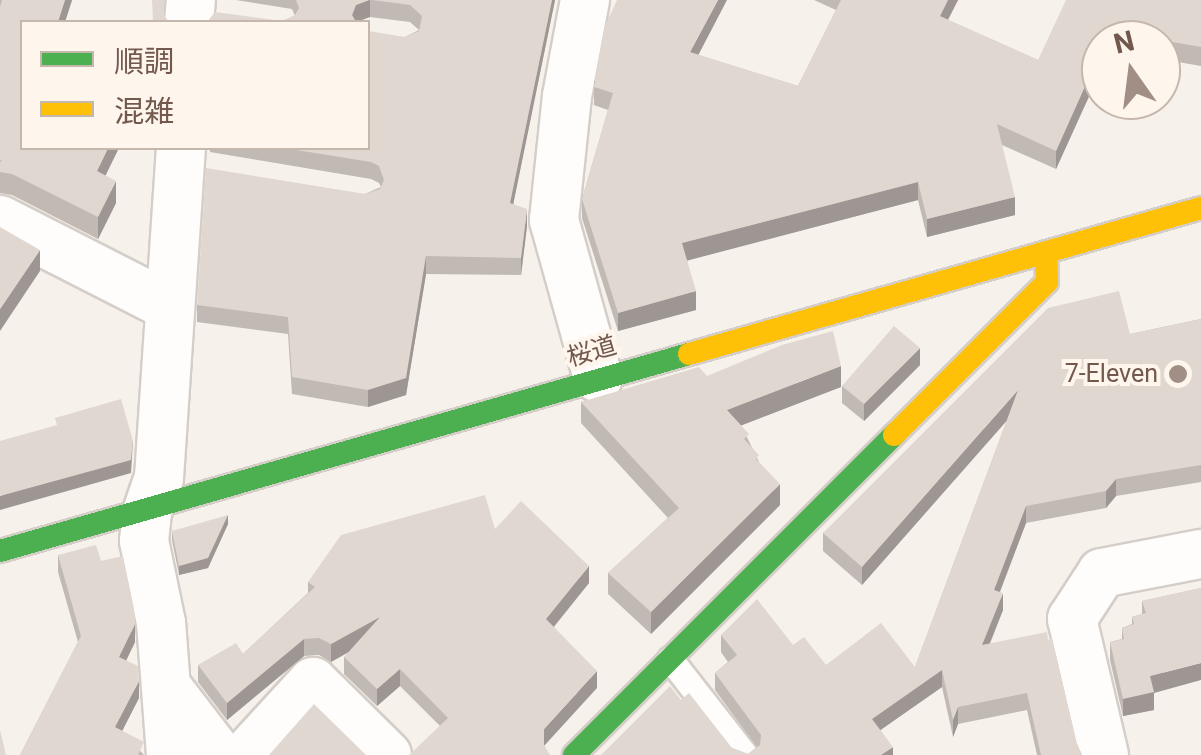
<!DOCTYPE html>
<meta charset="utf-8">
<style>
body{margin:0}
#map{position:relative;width:1201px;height:755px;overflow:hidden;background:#f6f1eb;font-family:Roboto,"Noto Sans JP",sans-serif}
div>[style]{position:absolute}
.roads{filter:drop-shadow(2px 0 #d5cec8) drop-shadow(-2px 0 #d5cec8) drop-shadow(0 2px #d5cec8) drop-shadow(0 -2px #d5cec8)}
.lane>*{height:25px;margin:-12.5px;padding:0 12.5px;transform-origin:12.5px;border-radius:12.5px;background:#fefdfc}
.street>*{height:48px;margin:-24px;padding:0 24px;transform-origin:24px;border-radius:24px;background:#fefdfc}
.fast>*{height:22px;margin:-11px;padding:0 11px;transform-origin:11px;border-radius:11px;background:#4caf50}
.slow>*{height:22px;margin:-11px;padding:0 11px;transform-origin:11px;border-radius:11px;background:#ffc107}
.wall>*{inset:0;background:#c1b9b4}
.shaded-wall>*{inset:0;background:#9d9692}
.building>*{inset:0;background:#e0d7d1}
.dots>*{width:28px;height:28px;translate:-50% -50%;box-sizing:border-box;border:5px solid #fef6ed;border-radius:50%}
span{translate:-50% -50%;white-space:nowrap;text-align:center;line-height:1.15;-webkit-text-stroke:8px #fef6ed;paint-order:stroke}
.street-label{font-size:25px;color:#73584d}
.poi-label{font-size:25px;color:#73584d}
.right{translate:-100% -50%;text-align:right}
.legend{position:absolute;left:20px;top:20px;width:350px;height:130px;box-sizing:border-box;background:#fef6ed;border:2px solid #c6b7ad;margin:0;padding:12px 18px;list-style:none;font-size:30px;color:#73584d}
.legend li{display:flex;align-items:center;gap:20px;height:50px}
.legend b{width:50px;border:2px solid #c6b7ad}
.north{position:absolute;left:1081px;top:20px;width:100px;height:100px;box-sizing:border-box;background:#fef6ed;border:2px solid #c6b7ad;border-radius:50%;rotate:346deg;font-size:28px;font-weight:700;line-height:40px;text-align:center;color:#73584d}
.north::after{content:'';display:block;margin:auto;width:35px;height:45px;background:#a18e84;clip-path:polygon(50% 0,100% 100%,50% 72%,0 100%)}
</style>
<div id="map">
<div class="roads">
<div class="lane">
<div style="left:670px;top:659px;width:122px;rotate:52deg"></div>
</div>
<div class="street">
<div style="left:585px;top:0;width:98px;rotate:100.6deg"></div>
<div style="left:567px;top:96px;width:125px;rotate:96deg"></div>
<div style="left:554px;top:220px;width:164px;rotate:74.4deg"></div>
<div style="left:189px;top:22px;width:22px;rotate:-85deg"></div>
<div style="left:0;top:220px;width:187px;rotate:27deg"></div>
<div style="left:169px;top:690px;width:82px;rotate:52.4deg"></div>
<div style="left:171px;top:755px;width:132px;rotate:-94.3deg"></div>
<div style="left:161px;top:623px;width:84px;rotate:-101.7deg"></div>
<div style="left:144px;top:541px;width:29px;rotate:-84deg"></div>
<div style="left:147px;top:512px;width:36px;rotate:-71deg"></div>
<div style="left:159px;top:478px;width:331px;rotate:-86.2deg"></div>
<div style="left:246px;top:755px;width:99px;rotate:-47.5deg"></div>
<div style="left:313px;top:682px;width:104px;rotate:44.6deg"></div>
<div style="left:1104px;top:755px;width:140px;rotate:-103.2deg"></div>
<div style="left:1072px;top:619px;width:55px;rotate:-56.9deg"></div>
<div style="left:1102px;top:573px;width:101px;rotate:-10.9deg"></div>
</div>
<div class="fast">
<div style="left:0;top:551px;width:717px;rotate:-15.96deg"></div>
<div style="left:574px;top:755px;width:453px;rotate:-45deg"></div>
</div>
<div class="slow">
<div style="left:689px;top:354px;width:532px;rotate:-15.92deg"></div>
<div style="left:894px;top:435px;width:216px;rotate:-45deg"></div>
<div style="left:1047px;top:282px;width:29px;rotate:-92deg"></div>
</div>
</div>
<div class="wall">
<div style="clip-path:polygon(0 0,72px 0,65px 22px,22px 22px,105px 176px,116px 203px,98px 239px,12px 195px,0 193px)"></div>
<div style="clip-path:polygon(236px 0,555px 0,513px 204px,527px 226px,521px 275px,426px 274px,406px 395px,368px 407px,292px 394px,288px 334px,197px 322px,197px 305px,365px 194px,381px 187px,379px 183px,371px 179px,210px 152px,210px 148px,368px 148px,405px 37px,419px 30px,410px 22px,370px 17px,356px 22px,282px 21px,295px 16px,292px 9px)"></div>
<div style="clip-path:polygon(814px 0,958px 0,948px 20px,1038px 60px,1201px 0,1201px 66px,1161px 59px,1161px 40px,1101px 40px,1101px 96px,1091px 92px,1056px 169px,1002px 145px,1015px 215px,927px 237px,918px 200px,687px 260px,696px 310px,618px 331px,582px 218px,582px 199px,608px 110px,594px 105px,594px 81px,698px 55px,798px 86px,836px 10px)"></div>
<div style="clip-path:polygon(1201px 319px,1201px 482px,1116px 496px,1106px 508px,1026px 523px,1000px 592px,1003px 610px,990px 644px,1077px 744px,1082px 755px,1037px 755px,1027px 710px,958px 724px,953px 737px,942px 687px,880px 730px,893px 755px,601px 755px,681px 700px,732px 748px,748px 754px,757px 747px,715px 690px,715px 673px,728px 662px,721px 652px,721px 635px,793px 645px,826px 665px,915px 667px,1007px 420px,862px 585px,823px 551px,823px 533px,1130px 334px)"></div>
<div style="clip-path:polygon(920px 365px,864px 421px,842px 403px,842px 386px)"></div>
<div style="clip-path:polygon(707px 376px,841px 387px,741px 425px,780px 505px,651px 634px,608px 594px,608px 573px,668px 518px,581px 423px,581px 402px)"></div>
<div style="clip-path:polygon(228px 524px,208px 568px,179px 575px,172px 540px,172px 531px)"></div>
<div style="clip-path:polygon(495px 529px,589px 583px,554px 627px,597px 688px,440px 726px,400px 686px,377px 706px,344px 674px,344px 657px,349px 652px,331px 662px,319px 655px,304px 656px,227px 720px,198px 682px,198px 665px,243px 654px,308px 593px,308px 582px)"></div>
<div style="clip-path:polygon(58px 555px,101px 561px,135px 642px,126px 661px,139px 698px,122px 731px,144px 755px,20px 755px,78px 642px,58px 572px)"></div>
<div style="clip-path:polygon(1201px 588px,1154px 693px,1154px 710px,1123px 716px,1110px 660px,1110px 642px,1122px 639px,1122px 628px,1132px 624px,1132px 617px,1142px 614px,1142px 601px)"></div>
</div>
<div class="shaded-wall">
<div style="clip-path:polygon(65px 0,72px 0,65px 22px,58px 22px)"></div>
<div style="clip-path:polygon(370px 0,370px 17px,356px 22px,352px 15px,356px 5px)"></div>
<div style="clip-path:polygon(552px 0,555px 0,510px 220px,510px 203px)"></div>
<div style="clip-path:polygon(718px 0,727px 0,690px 71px,690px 52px)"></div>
<div style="clip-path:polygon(948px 0,958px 0,940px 35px,940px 16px)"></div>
<div style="clip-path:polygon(1091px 73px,1091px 92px,1056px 169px,1056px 151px)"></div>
<div style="clip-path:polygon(108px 148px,119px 148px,97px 193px,97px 171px)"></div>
<div style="clip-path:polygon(116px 181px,116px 203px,98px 239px,98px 217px)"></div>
<div style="clip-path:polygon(918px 182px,918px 200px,682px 262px,682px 243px)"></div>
<div style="clip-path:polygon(1015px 197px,1015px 215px,927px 237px,927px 219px)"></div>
<div style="clip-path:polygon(527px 209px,527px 226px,521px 275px,521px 258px)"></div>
<div style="clip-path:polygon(40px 250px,40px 271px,0 331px,0 309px)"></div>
<div style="clip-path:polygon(426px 256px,426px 274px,406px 395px,368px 407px,368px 390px)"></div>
<div style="clip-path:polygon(696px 291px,696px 310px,618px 331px,618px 313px)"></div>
<div style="clip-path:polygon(920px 348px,920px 365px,864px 421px,864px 404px)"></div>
<div style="clip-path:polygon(841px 366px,841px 387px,727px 431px,727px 410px)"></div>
<div style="clip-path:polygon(1018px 390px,1018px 408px,862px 585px,862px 567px)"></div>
<div style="clip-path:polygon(133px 441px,131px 473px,0 510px,0 496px)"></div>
<div style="clip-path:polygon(1116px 479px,1116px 496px,1106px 508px,1106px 491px)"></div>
<div style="clip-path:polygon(780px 484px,780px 505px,651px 634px,651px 612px)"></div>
<div style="clip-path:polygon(1026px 506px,1026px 523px,994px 607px,994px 590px)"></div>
<div style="clip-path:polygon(228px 515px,228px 524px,208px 568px,179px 575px,179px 566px)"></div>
<div style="clip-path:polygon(589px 566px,589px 583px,546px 636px,546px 619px)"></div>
<div style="clip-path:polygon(1003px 593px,1003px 610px,982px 662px,982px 645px)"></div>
<div style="clip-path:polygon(380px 617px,380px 634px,331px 662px,331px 644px)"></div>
<div style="clip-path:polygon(135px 624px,135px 642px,119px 675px,119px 657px)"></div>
<div style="clip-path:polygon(304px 639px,304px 656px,227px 720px,227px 703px)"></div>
<div style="clip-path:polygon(1201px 663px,1201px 680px,1154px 693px,1154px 710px,1123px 716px,1123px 699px,1150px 676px)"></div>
<div style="clip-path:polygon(400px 669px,400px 686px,377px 706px,377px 689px)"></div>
<div style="clip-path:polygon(942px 670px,942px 687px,872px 736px,872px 719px)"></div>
<div style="clip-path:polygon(597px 671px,597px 688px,544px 746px,544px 729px)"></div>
<div style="clip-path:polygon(139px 681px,139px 698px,115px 745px,115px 727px)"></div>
<div style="clip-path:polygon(958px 707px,958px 724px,953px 737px,953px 720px)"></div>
<div style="clip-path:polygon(893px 747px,893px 755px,881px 755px)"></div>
</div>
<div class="building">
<div style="clip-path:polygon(2px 0,65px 0,58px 22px,22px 22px,22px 148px,108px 148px,97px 171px,116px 181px,98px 217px,12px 174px,0 172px,0 162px,2px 161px,0 160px,0 7px)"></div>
<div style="clip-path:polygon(152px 0,164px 0,164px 15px,169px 22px,153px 22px)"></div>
<div style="clip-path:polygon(296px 0,369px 0,356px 5px,352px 15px,356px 22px,207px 22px,215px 12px,282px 21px,295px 15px,299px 8px)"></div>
<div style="clip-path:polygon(372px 0,552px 0,510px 203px,527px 209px,521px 258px,426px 256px,406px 378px,368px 390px,292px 377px,288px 317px,197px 305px,206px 168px,365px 194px,380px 189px,384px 180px,379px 166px,371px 162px,284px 148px,368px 148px,368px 31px,405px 37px,419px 31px,422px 16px,410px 5px)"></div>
<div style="clip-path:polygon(617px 0,718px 0,690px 52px,798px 86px,841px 0,948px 0,940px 16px,1038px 60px,1066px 0,1201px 0,1201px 47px,1132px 35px,1130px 40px,1101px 40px,1101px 78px,1091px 73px,1056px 151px,997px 124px,1015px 197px,927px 219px,918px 182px,682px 243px,696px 291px,618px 313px,582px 199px,613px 93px,594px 87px,605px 26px)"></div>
<div style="clip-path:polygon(0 227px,40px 250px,0 309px)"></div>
<div style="clip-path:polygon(1119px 291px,1130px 334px,1201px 319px,1201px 465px,1116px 479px,1106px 491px,1026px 506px,994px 590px,1003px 593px,982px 645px,1047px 632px,1048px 640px,1052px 638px,1077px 744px,1082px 755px,1041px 755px,1027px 693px,958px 707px,953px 720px,942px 670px,872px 719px,893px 747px,881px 755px,601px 755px,670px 686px,681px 700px,689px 693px,732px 748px,748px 754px,760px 745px,761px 735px,715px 673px,737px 655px,721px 635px,757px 599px,793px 645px,804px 637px,826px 665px,881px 623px,915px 667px,1018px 390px,862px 567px,823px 533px,1048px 308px)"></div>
<div style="clip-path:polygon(894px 326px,920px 348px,864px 404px,842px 386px)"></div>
<div style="clip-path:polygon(833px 331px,841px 366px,727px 410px,749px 434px,744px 439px,759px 455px,756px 459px,780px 484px,651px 612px,608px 573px,679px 508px,581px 402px,699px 367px,707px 376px,782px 345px)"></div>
<div style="clip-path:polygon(121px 399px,133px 441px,131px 460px,0 496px,0 441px,57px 425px,55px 418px)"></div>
<div style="clip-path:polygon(485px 495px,495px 529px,521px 501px,589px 566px,546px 619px,597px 671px,544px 729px,544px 745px,550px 755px,409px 755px,448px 718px,400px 669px,377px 689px,344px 657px,380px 617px,331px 644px,319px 638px,304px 639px,227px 703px,198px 665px,236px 643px,243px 654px,315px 587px,308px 582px,341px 535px)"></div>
<div style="clip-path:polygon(228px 515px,208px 558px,179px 566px,172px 531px)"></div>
<div style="clip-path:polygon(96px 545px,101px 561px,123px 556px,134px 609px,135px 624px,119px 657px,138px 666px,139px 681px,115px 727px,144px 742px,138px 755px,20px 755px,81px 636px,58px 555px)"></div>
<div style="clip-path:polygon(1201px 588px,1201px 663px,1150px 676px,1154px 692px,1123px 699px,1110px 642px,1124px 639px,1122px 628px,1134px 624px,1132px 617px,1146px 613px,1142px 601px)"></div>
<div style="clip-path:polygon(314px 704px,366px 755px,269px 755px)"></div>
<div style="clip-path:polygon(0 730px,6px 755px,0 755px)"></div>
</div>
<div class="dots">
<div style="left:1178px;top:374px;background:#a18e84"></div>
</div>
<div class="street-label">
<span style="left:592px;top:352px;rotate:-16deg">桜道</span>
</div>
<div class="poi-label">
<span class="right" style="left:1158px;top:374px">7-Eleven</span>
</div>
<ul class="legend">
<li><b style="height:12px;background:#4caf50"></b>順調</li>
<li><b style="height:12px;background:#ffc107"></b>混雑</li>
</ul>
<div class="north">N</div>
</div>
